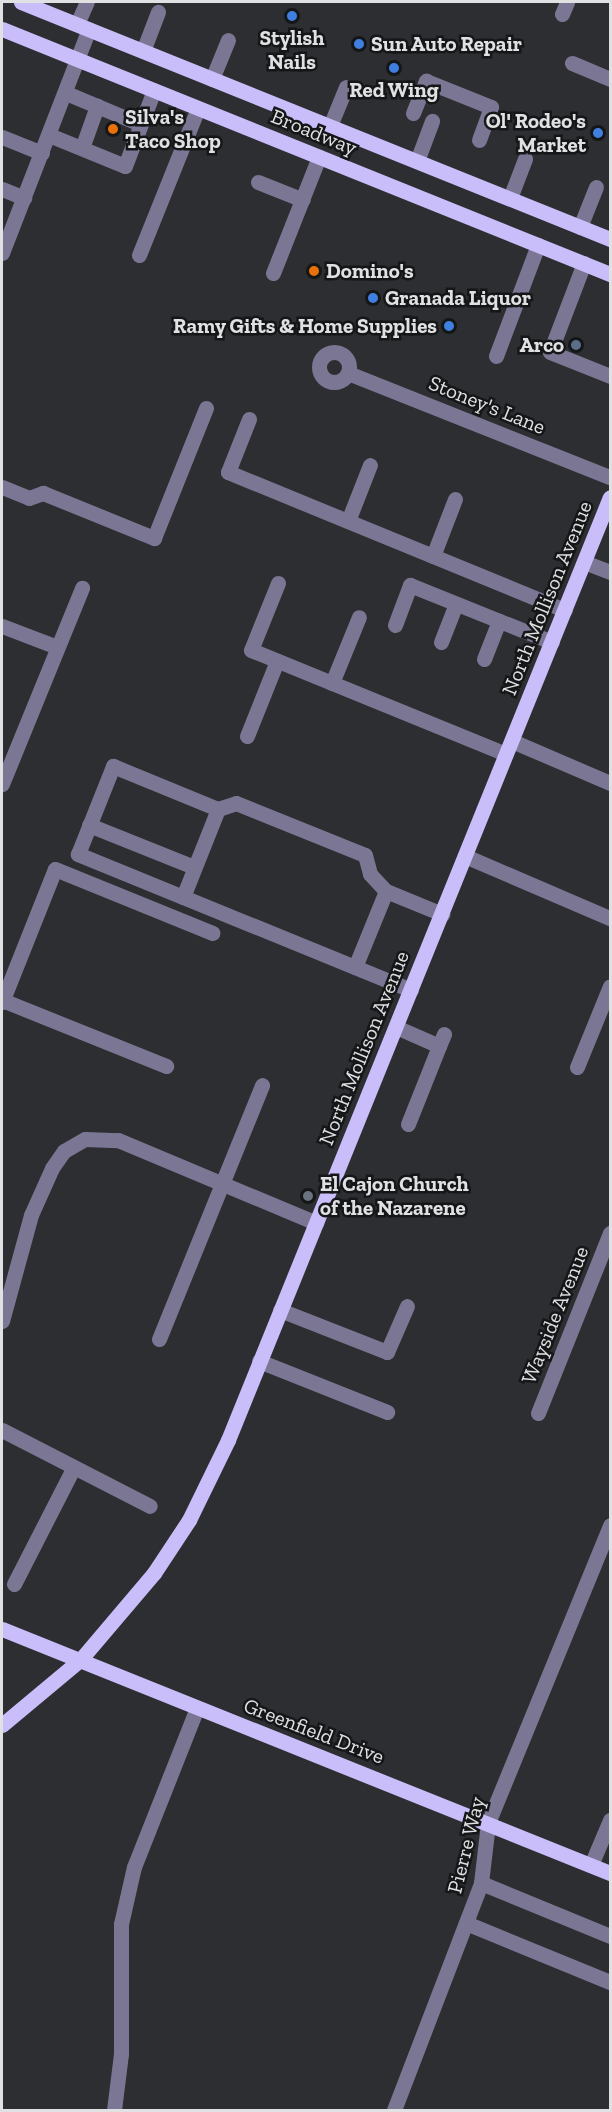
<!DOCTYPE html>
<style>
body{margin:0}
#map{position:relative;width:612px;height:2112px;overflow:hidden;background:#2d2e31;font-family:"Zilla Slab",serif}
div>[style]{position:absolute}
.minor>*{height:15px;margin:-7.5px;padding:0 7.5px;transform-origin:7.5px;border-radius:7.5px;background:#7b7693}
.minor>.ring{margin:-7.5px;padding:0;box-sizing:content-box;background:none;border:15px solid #7b7693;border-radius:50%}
.major>*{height:15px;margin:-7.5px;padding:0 7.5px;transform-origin:7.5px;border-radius:7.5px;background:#c9befa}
.dots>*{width:16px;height:16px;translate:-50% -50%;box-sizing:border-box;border:3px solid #151618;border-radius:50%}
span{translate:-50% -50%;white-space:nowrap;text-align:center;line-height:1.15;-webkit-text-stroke:5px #151618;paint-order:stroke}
.poi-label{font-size:21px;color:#e0e1e3;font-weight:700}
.left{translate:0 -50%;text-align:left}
.right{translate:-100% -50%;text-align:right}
.street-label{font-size:21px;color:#e0e1e3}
.frame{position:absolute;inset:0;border:3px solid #e0e1e3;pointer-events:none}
</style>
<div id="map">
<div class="minor">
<div style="left:562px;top:14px;width:13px;rotate:-67deg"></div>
<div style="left:77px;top:24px;width:24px;rotate:-66deg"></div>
<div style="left:143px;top:51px;width:42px;rotate:-69deg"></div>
<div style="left:572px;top:63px;width:41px;rotate:22.8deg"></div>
<div style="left:212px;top:79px;width:42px;rotate:-67.7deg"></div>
<div style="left:66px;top:93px;width:80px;rotate:22.7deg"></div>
<div style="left:413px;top:113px;width:35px;rotate:-68deg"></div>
<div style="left:426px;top:81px;width:70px;rotate:21.8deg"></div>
<div style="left:491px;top:107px;width:35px;rotate:110deg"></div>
<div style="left:330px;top:126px;width:42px;rotate:-67.7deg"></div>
<div style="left:49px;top:135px;width:82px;rotate:22.2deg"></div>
<div style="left:125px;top:166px;width:81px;rotate:-69.1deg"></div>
<div style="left:2px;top:137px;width:43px;rotate:21.8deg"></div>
<div style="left:82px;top:148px;width:45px;rotate:-70.3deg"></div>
<div style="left:417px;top:161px;width:43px;rotate:-69.4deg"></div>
<div style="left:258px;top:182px;width:48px;rotate:21.8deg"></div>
<div style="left:2px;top:189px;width:24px;rotate:22deg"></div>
<div style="left:510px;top:198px;width:42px;rotate:-69deg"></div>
<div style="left:580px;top:227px;width:43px;rotate:-68.2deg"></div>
<div style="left:2px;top:253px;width:240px;rotate:-68.8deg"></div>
<div style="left:139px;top:255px;width:158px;rotate:-68.1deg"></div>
<div style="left:584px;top:263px;width:95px;rotate:110.9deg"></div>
<div style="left:550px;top:352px;width:65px;rotate:21.8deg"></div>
<div style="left:273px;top:273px;width:125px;rotate:-68.4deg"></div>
<div class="ring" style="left:319px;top:352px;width:15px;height:15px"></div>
<div style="left:496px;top:356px;width:119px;rotate:-69.3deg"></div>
<div style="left:348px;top:373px;width:282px;rotate:21.7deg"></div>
<div style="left:249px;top:419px;width:57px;rotate:111.6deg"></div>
<div style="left:228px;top:472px;width:364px;rotate:22.3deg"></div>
<div style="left:2px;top:487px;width:29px;rotate:22deg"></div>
<div style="left:29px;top:498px;width:15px;rotate:-20deg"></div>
<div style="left:43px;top:493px;width:120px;rotate:22.1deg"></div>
<div style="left:154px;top:538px;width:140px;rotate:-68.2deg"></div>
<div style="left:348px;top:521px;width:60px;rotate:-68.6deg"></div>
<div style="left:433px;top:556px;width:61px;rotate:-68.9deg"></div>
<div style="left:584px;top:562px;width:28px;rotate:21deg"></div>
<div style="left:278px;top:583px;width:72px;rotate:111.9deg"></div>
<div style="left:251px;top:650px;width:275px;rotate:22.2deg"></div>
<div style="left:395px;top:625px;width:43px;rotate:-69.4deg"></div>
<div style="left:410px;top:585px;width:153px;rotate:21.9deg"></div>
<div style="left:2px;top:626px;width:59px;rotate:20.9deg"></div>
<div style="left:441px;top:642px;width:41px;rotate:-68.5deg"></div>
<div style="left:484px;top:659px;width:41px;rotate:-68.5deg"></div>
<div style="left:332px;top:683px;width:71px;rotate:-67.8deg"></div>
<div style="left:247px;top:736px;width:81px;rotate:-68.2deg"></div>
<div style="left:512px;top:741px;width:107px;rotate:23.2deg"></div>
<div style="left:2px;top:784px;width:212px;rotate:-67.8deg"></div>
<div style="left:89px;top:825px;width:113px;rotate:21.8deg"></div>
<div style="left:465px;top:856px;width:158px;rotate:23.2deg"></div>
<div style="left:183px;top:897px;width:95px;rotate:-68.3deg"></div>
<div style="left:355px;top:967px;width:82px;rotate:-67.8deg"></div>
<div style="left:411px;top:990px;width:360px;rotate:-157.8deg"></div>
<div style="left:78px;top:854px;width:95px;rotate:-68.3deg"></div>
<div style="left:113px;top:766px;width:113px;rotate:22.3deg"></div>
<div style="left:218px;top:809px;width:19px;rotate:-18deg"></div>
<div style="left:236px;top:803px;width:139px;rotate:22deg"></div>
<div style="left:365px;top:855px;width:20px;rotate:75deg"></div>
<div style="left:370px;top:874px;width:23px;rotate:47deg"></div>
<div style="left:386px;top:891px;width:61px;rotate:22.3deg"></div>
<div style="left:2px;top:1000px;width:177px;rotate:21.9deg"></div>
<div style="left:2px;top:1002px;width:143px;rotate:-68.3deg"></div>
<div style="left:55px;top:869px;width:170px;rotate:22.1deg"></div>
<div style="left:396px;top:1027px;width:47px;rotate:23.8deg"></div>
<div style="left:439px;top:1046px;width:13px;rotate:-67deg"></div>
<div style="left:577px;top:1067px;width:87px;rotate:-67.8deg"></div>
<div style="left:408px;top:1124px;width:84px;rotate:-68.3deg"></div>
<div style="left:280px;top:1310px;width:115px;rotate:21.4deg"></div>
<div style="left:387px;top:1352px;width:50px;rotate:-66.5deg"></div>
<div style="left:2px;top:1321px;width:110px;rotate:-74.7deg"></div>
<div style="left:31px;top:1215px;width:51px;rotate:-65.9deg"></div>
<div style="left:52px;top:1168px;width:21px;rotate:-55deg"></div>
<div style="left:64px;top:1151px;width:24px;rotate:-30deg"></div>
<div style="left:85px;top:1139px;width:33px;rotate:2deg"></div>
<div style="left:118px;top:1140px;width:215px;rotate:22.7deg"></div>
<div style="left:159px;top:1339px;width:274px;rotate:-67.9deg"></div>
<div style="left:259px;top:1361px;width:138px;rotate:21.7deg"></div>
<div style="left:538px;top:1413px;width:194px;rotate:-68.2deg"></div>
<div style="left:2px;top:1430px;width:166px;rotate:27.2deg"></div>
<div style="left:14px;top:1584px;width:131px;rotate:-62.9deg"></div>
<div style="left:591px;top:1865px;width:49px;rotate:-67.1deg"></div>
<div style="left:481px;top:1883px;width:139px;rotate:22.3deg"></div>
<div style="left:466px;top:1923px;width:156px;rotate:22.3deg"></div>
<div style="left:114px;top:2110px;width:56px;rotate:-82.9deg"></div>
<div style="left:121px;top:2054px;width:130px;rotate:-90deg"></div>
<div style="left:121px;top:1924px;width:58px;rotate:-77.2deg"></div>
<div style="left:134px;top:1867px;width:171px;rotate:-68.4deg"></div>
<div style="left:394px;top:2110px;width:243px;rotate:-69deg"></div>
<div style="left:481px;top:1883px;width:60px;rotate:-83.3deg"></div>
<div style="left:488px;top:1823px;width:322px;rotate:-67.7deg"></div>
</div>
<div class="major">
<div style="left:21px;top:2px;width:635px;rotate:21.92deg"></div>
<div style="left:2px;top:29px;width:656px;rotate:21.95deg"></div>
<div style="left:2px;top:1629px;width:655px;rotate:21.87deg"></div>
<div style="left:2px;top:1725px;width:103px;rotate:-39.9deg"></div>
<div style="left:81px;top:1659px;width:113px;rotate:-49.7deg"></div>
<div style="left:154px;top:1573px;width:64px;rotate:-56.6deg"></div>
<div style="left:189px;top:1520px;width:89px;rotate:-64deg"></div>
<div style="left:228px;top:1440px;width:1017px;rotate:-67.95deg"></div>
</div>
<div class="dots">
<div style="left:292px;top:16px;background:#3f7fe0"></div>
<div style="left:359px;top:44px;background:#3f7fe0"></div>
<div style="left:394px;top:68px;background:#3f7fe0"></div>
<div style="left:113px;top:129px;background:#e8710a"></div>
<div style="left:598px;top:133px;background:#3f7fe0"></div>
<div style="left:314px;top:271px;background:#e8710a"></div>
<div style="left:373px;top:298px;background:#3f7fe0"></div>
<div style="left:449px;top:326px;background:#3f7fe0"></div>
<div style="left:576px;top:345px;background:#5c6f8a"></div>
<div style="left:308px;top:1196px;background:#6b7280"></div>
</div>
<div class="poi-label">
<span style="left:292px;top:50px">Stylish<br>Nails</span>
<span class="left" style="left:371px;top:44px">Sun Auto Repair</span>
<span style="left:394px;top:90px">Red Wing</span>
<span class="left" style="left:125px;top:129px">Silva's<br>Taco Shop</span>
<span class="right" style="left:586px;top:133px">Ol' Rodeo's<br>Market</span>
<span class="left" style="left:326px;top:271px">Domino's</span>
<span class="left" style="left:385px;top:298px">Granada Liquor</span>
<span class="right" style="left:437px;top:326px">Ramy Gifts &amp; Home Supplies</span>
<span class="right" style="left:564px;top:345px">Arco</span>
<span class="left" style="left:320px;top:1196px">El Cajon Church<br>of the Nazarene</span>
</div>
<div class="street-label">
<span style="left:314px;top:132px;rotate:22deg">Broadway</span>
<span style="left:487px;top:405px;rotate:22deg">Stoney's Lane</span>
<span style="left:547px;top:598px;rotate:-68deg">North Mollison Avenue</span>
<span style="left:364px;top:1048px;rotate:-68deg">North Mollison Avenue</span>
<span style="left:555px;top:1315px;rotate:-68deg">Wayside Avenue</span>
<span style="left:314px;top:1731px;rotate:21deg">Greenfield Drive</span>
<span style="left:466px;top:1845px;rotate:-76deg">Pierre Way</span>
</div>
<div class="frame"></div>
</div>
